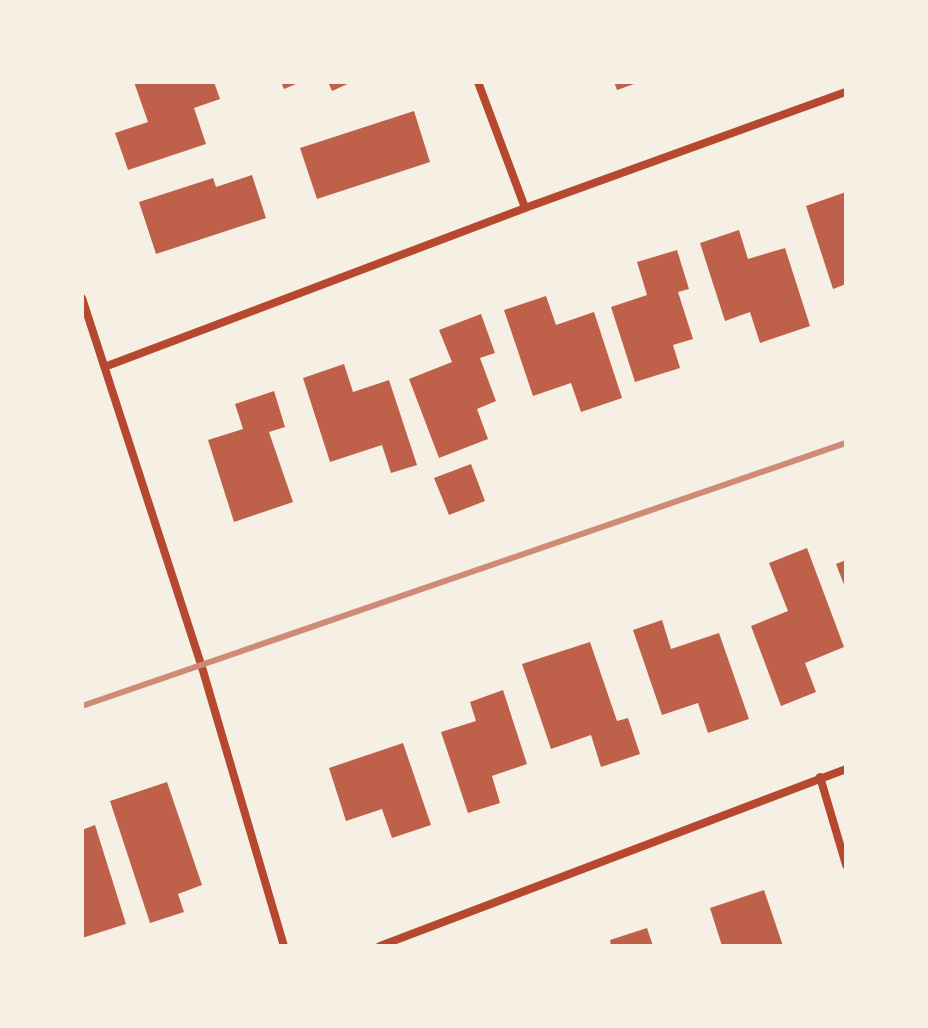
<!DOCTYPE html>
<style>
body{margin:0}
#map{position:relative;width:928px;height:1028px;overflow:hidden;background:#f6efe4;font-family:Inter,sans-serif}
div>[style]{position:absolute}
.building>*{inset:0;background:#bf614a}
.minor>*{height:8px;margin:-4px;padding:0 4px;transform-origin:4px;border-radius:4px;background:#b5482f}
.rail>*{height:6px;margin:-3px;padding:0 3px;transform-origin:3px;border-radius:3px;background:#cf8b77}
span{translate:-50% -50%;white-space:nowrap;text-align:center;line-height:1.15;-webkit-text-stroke:6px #f6efe4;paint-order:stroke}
.frame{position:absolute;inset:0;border:84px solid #f6efe4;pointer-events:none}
</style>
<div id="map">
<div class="building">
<div style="clip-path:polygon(134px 82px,214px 82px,220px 99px,194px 108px,206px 144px,128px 170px,115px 133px,148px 122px)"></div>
<div style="clip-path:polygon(281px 82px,301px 82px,284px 89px)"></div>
<div style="clip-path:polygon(328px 82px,352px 82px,332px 91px)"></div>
<div style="clip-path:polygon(614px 82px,640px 82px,617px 90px)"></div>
<div style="clip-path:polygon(414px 111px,430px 162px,317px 199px,300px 148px)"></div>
<div style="clip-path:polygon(252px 175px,266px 218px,156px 254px,139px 202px,213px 178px,216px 187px)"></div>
<div style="clip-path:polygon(846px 192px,846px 284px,833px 289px,806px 206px)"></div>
<div style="clip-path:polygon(739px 230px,748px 259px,785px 248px,810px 326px,760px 343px,750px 312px,725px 321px,700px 243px)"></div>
<div style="clip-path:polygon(677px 250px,689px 289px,678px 292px,693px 339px,673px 345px,680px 368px,635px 382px,611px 307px,647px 295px,637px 262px)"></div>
<div style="clip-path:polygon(546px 296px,556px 325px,594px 312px,622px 398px,581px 412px,571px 383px,533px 396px,504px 310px)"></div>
<div style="clip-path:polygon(481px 314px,495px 353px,480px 358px,496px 401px,477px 409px,488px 439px,439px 458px,409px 379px,452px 362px,439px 330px)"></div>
<div style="clip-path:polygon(344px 364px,353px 392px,389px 380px,417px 465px,391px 473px,382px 445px,330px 462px,303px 378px)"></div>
<div style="clip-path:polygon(274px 391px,285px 427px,269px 432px,293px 502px,234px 522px,208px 440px,243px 429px,235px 404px)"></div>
<div style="clip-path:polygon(471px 464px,485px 501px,449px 515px,434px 478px)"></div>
<div style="clip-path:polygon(807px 548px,844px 647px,805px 663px,816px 692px,781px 706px,751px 626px,788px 611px,769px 563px)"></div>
<div style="clip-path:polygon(846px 560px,846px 590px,836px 564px)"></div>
<div style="clip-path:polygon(662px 620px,671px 649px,719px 633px,749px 719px,708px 733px,698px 703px,662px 715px,633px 630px)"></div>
<div style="clip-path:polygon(590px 642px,617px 721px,628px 718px,640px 754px,601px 767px,591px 735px,551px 749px,522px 664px)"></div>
<div style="clip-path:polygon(503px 690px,527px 764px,492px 776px,500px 803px,468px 813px,441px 732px,476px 721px,470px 702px)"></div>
<div style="clip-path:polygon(403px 743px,431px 825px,392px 838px,382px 809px,346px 821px,329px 768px)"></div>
<div style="clip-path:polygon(167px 782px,202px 885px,178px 894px,184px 912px,150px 923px,110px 801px)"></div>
<div style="clip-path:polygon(95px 825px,126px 924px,82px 938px,82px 830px)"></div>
<div style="clip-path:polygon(764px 890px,783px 946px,722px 946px,710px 908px)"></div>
<div style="clip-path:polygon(647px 928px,653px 946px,611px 946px,610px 940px)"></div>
</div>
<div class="minor">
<div style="left:478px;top:82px;width:134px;rotate:69.5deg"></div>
<div style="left:82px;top:298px;width:385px;rotate:72deg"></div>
<div style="left:201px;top:664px;width:294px;rotate:73.6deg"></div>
<div style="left:107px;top:366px;width:447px;rotate:-20.7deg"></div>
<div style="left:525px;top:208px;width:341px;rotate:-19.9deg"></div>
<div style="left:820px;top:777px;width:92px;rotate:73.5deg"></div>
<div style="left:380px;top:946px;width:498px;rotate:-20.8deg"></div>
</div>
<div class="rail">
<div style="left:82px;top:706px;width:808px;rotate:-19deg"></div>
</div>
<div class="frame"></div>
</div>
